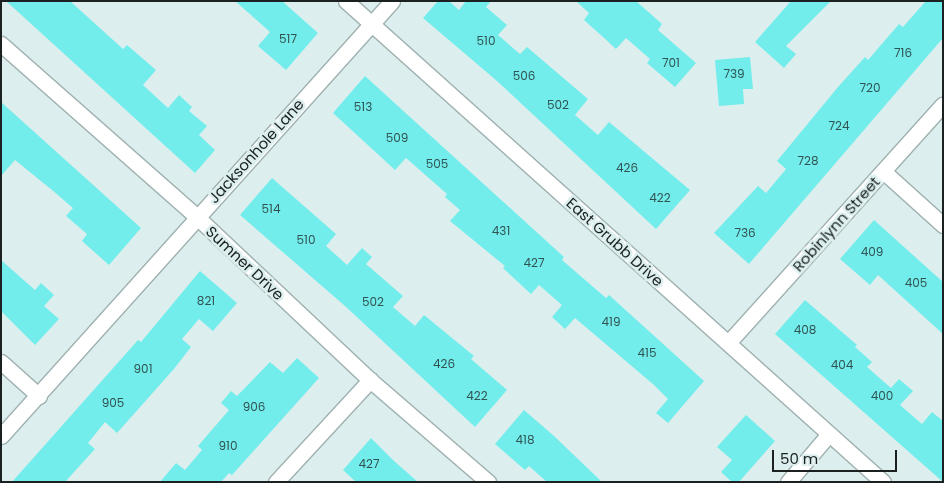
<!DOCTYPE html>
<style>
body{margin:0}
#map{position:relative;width:944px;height:483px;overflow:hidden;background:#dcefee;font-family:Poppins,sans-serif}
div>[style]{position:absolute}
.building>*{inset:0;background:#73edeb}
.roads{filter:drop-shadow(1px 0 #9fb1b0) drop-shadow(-1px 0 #9fb1b0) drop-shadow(0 1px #9fb1b0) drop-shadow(0 -1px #9fb1b0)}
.minor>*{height:15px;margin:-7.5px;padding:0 7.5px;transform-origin:7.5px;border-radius:7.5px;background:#fff}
span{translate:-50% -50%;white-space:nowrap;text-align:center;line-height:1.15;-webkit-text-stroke:5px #dcefee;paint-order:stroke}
.number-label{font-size:12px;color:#305453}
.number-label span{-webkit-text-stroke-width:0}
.street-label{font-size:15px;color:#1a2120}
.frame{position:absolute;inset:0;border:2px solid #1a2120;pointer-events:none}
.scale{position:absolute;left:772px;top:450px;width:125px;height:22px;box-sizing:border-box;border:2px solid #1a2120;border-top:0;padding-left:6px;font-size:15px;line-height:18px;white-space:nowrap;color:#1a2120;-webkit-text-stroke:4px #dcefee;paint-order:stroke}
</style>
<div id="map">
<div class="building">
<div style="clip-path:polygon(6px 1px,70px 1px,123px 49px,127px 45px,156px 70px,143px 85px,168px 108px,179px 95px,192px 107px,189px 111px,207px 126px,199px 135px,215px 150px,195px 173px)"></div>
<div style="clip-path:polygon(235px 1px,282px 1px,318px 33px,286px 70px,258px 46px,270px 32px)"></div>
<div style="clip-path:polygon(438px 1px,449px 1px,459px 10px,466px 1px,491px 1px,486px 7px,507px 25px,498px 35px,520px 54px,527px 47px,588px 99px,575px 115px,598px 135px,609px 122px,690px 190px,656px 229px,497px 81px,423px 18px)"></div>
<div style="clip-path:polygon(576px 1px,636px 1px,662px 24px,658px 30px,696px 63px,675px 87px,647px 63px,650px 59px,626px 38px,616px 49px,603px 37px,584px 20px,589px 13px)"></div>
<div style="clip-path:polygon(791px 1px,831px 1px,786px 46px,796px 54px,784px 68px,755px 42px)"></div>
<div style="clip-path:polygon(926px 1px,943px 1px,943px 38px,749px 264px,714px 233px,758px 186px,766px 193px,786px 169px,777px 161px,838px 87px,865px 57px,868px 60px,899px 24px,903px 27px)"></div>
<div style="clip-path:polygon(750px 57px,753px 89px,743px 89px,744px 104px,719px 106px,715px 60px)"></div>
<div style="clip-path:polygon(365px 76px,531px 227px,564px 257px,562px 260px,606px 298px,609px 295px,704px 381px,668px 423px,656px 413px,668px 399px,654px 385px,575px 318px,565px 329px,552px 317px,562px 305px,539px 285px,531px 294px,503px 268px,505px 266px,450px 221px,460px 210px,445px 197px,447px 194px,406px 158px,395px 170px,333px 113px)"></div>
<div style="clip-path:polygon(1px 102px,141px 228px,109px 265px,82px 241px,87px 234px,66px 216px,73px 208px,52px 190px,15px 160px,1px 176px)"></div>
<div style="clip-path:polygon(272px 178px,336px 234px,326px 246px,347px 265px,362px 248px,372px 257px,366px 264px,403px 296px,393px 307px,415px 326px,424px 315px,474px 356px,471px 359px,507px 390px,475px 427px,345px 306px,240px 215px)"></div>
<div style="clip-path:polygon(874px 220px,943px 282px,943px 334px,878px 275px,870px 285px,840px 259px)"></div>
<div style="clip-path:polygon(1px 260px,35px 290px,41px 283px,54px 295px,44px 306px,59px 319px,35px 345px,1px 311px)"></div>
<div style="clip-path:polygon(200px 271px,237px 303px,213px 331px,199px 319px,182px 339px,191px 347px,173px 370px,117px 433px,105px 422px,88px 443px,95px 449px,65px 482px,12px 482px,138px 340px,141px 342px)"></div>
<div style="clip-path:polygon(805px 300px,857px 345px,855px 347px,872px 362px,867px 367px,891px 388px,899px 379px,913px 391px,900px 405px,922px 424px,932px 412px,943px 421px,943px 482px,775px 334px)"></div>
<div style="clip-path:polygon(297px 358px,319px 378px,232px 475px,229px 473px,221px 482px,160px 482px,176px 463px,185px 470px,202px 450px,198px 446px,229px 410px,221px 403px,231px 391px,237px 396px,270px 362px,283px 373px)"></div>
<div style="clip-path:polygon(524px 410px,554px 436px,602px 482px,547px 482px,529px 466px,525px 470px,495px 444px)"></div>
<div style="clip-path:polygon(746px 415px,775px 441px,739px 482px,732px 482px,721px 472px,732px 460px,717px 447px)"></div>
<div style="clip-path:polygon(371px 438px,394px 461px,418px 482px,356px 482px,343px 470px)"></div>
</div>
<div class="roads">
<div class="minor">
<div style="left:346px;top:1px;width:721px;rotate:41.85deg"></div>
<div style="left:1px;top:44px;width:261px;rotate:41.4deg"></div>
<div style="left:197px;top:217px;width:238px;rotate:43.3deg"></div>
<div style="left:370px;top:380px;width:156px;rotate:40.8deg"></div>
<div style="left:883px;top:171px;width:81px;rotate:42deg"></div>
<div style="left:728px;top:343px;width:321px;rotate:-48deg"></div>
<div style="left:1px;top:362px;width:51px;rotate:41.8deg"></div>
<div style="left:1px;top:436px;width:585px;rotate:-48.05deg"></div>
<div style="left:276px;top:482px;width:139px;rotate:-47.3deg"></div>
<div style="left:788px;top:482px;width:63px;rotate:-49.5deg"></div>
</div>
</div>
<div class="number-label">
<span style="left:288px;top:39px">517</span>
<span style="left:486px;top:41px">510</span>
<span style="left:903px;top:53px">716</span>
<span style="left:671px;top:63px">701</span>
<span style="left:734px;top:74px">739</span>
<span style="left:524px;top:76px">506</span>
<span style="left:870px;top:88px">720</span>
<span style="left:558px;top:105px">502</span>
<span style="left:363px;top:107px">513</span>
<span style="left:839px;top:126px">724</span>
<span style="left:397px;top:138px">509</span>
<span style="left:808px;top:161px">728</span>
<span style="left:437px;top:164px">505</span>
<span style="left:627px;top:168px">426</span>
<span style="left:660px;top:198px">422</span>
<span style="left:271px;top:209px">514</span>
<span style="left:501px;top:231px">431</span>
<span style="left:745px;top:233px">736</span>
<span style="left:306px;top:240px">510</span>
<span style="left:872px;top:252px">409</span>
<span style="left:534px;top:263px">427</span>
<span style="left:916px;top:283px">405</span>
<span style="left:206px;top:301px">821</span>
<span style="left:373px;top:302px">502</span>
<span style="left:611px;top:322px">419</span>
<span style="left:805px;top:330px">408</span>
<span style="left:647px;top:353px">415</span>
<span style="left:444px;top:364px">426</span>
<span style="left:842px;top:365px">404</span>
<span style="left:143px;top:369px">901</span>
<span style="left:477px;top:396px">422</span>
<span style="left:882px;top:396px">400</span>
<span style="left:113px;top:403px">905</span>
<span style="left:254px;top:407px">906</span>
<span style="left:525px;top:440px">418</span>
<span style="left:228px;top:446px">910</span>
<span style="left:369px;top:464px">427</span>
</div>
<div class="street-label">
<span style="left:256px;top:151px;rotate:-48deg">Jacksonhole Lane</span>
<span style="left:836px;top:224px;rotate:-48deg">Robinlynn Street</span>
<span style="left:615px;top:242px;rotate:42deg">East Grubb Drive</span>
<span style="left:245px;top:263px;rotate:43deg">Sumner Drive</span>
</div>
<div class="frame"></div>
<div class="scale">50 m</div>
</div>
